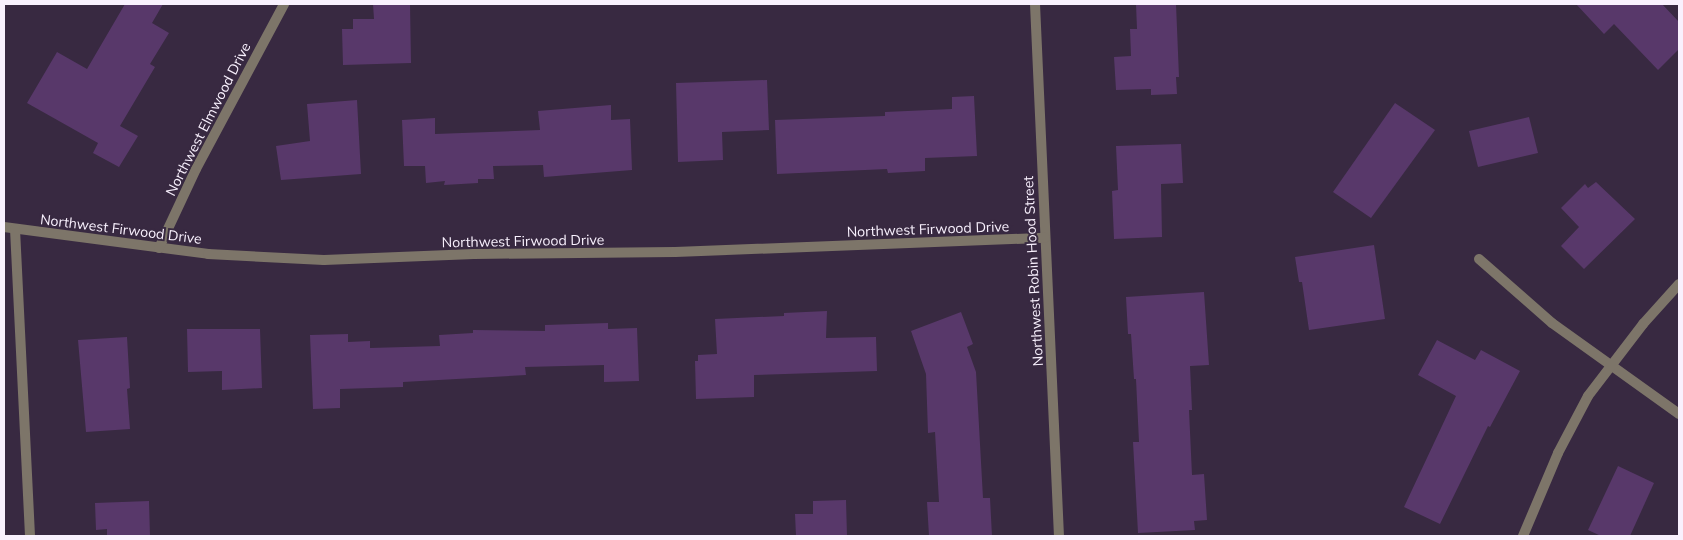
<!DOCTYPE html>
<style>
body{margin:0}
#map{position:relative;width:1683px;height:540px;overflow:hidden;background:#382941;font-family:Mulish,sans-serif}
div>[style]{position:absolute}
.building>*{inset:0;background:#58386a}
.street>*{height:10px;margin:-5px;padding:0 5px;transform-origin:5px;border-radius:5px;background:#7d7569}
span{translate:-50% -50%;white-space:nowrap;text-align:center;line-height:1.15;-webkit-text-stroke:4px #382941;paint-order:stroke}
.street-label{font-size:14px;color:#f9f1fe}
.frame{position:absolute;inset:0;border:5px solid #f9f1fe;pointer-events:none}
</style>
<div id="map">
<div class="building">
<div style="clip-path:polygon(125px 4px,163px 4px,152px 23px,169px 33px,150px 64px,155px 67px,120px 126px,138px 136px,119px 167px,93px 153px,98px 143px,27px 103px,57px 52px,87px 69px)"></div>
<div style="clip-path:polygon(373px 4px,410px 4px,411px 63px,343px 65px,342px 29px,353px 29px,353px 19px,374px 19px)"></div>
<div style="clip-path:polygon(1136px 4px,1176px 4px,1179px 77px,1176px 77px,1177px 94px,1151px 95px,1151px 89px,1116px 90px,1114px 57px,1131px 56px,1130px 29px,1137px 29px)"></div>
<div style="clip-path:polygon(1576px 4px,1662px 4px,1679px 22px,1679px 49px,1658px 70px,1614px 24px,1604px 34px)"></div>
<div style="clip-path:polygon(767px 80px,769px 130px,722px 132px,723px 160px,678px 162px,676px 83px)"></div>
<div style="clip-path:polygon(974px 96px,977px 156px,925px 158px,925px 171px,888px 173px,887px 169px,777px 174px,775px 120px,885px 116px,885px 112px,952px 109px,952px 97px)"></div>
<div style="clip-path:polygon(357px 100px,361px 174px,281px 180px,276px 146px,310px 141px,307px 104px)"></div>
<div style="clip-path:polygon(1395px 103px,1435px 130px,1371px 218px,1333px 192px)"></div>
<div style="clip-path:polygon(611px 105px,611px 120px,630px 119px,632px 170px,544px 177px,543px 165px,493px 166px,494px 179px,478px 179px,478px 183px,444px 185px,445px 181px,426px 183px,425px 166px,404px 166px,402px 120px,435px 118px,435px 134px,540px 130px,538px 111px)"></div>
<div style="clip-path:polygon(1529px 117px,1538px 153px,1478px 167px,1469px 131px)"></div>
<div style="clip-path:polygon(1181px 144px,1183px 183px,1161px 184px,1162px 237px,1114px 239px,1112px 191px,1118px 190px,1116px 146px)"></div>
<div style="clip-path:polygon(1596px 182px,1635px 219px,1584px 269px,1561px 246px,1579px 227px,1561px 208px,1585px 184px,1588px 188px)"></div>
<div style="clip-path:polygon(1374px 245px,1385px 319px,1309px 330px,1302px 282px,1299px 282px,1295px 257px)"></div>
<div style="clip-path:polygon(1204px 292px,1209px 365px,1190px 366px,1192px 410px,1189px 410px,1192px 475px,1204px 474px,1207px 520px,1194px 521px,1195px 530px,1138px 533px,1133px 442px,1139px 442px,1136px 379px,1134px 379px,1131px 334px,1128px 334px,1126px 297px)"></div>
<div style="clip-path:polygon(827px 311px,826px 338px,876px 337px,877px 371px,754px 375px,754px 397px,696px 399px,695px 361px,698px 361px,698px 355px,717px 354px,715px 319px,784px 316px,784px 313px)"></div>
<div style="clip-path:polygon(961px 312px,973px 344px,967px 347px,976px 372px,983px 498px,990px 498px,992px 536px,929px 536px,927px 502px,939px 502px,935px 432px,928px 433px,926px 374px,911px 331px)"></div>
<div style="clip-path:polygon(608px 323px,608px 329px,637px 328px,639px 381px,604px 382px,604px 365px,525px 367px,526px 375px,403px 382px,403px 387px,340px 389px,340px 408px,313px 409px,310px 335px,348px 334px,348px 342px,370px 341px,370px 348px,440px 346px,439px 335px,473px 333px,473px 330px,545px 331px,545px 325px)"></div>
<div style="clip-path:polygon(187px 329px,260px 329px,262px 388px,222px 390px,222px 371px,188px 372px)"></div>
<div style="clip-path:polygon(127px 337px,130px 388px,127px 389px,130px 429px,86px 432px,78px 340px)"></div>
<div style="clip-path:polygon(1437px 340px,1475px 360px,1481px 350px,1520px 371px,1490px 427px,1488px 426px,1440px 524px,1404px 507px,1456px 396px,1418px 375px)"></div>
<div style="clip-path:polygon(1618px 466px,1654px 483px,1630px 536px,1601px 536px,1588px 530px)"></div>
<div style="clip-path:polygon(846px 500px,847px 536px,796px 536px,795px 514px,813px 514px,813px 501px)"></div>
<div style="clip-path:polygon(149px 501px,150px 536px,107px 536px,107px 529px,96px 530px,95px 503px)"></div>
</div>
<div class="street">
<div style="left:1035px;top:4px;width:533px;rotate:87.42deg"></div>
<div style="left:4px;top:227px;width:206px;rotate:7.5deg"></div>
<div style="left:208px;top:254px;width:116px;rotate:3deg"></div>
<div style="left:324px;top:260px;width:150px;rotate:-2.3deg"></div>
<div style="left:474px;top:254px;width:201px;rotate:-0.6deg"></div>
<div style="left:675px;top:252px;width:370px;rotate:-2.2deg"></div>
<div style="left:15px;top:229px;width:307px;rotate:87.2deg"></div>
<div style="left:159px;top:248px;width:87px;rotate:-64.9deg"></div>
<div style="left:196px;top:169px;width:187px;rotate:-61.9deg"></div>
<div style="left:1479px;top:259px;width:97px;rotate:41.2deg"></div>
<div style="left:1552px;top:323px;width:156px;rotate:35.6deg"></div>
<div style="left:1523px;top:536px;width:90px;rotate:-67.1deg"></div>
<div style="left:1558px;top:453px;width:64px;rotate:-62.2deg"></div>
<div style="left:1588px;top:396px;width:91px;rotate:-52.6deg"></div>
<div style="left:1643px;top:324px;width:54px;rotate:-48deg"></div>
</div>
<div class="street-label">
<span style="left:208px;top:119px;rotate:-63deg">Northwest Elmwood Drive</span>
<span style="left:121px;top:229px;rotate:7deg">Northwest Firwood Drive</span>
<span style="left:928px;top:229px;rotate:-2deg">Northwest Firwood Drive</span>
<span style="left:523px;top:241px;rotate:-1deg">Northwest Firwood Drive</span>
<span style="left:1033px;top:271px;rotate:-93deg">Northwest Robin Hood Street</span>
</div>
<div class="frame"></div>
</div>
